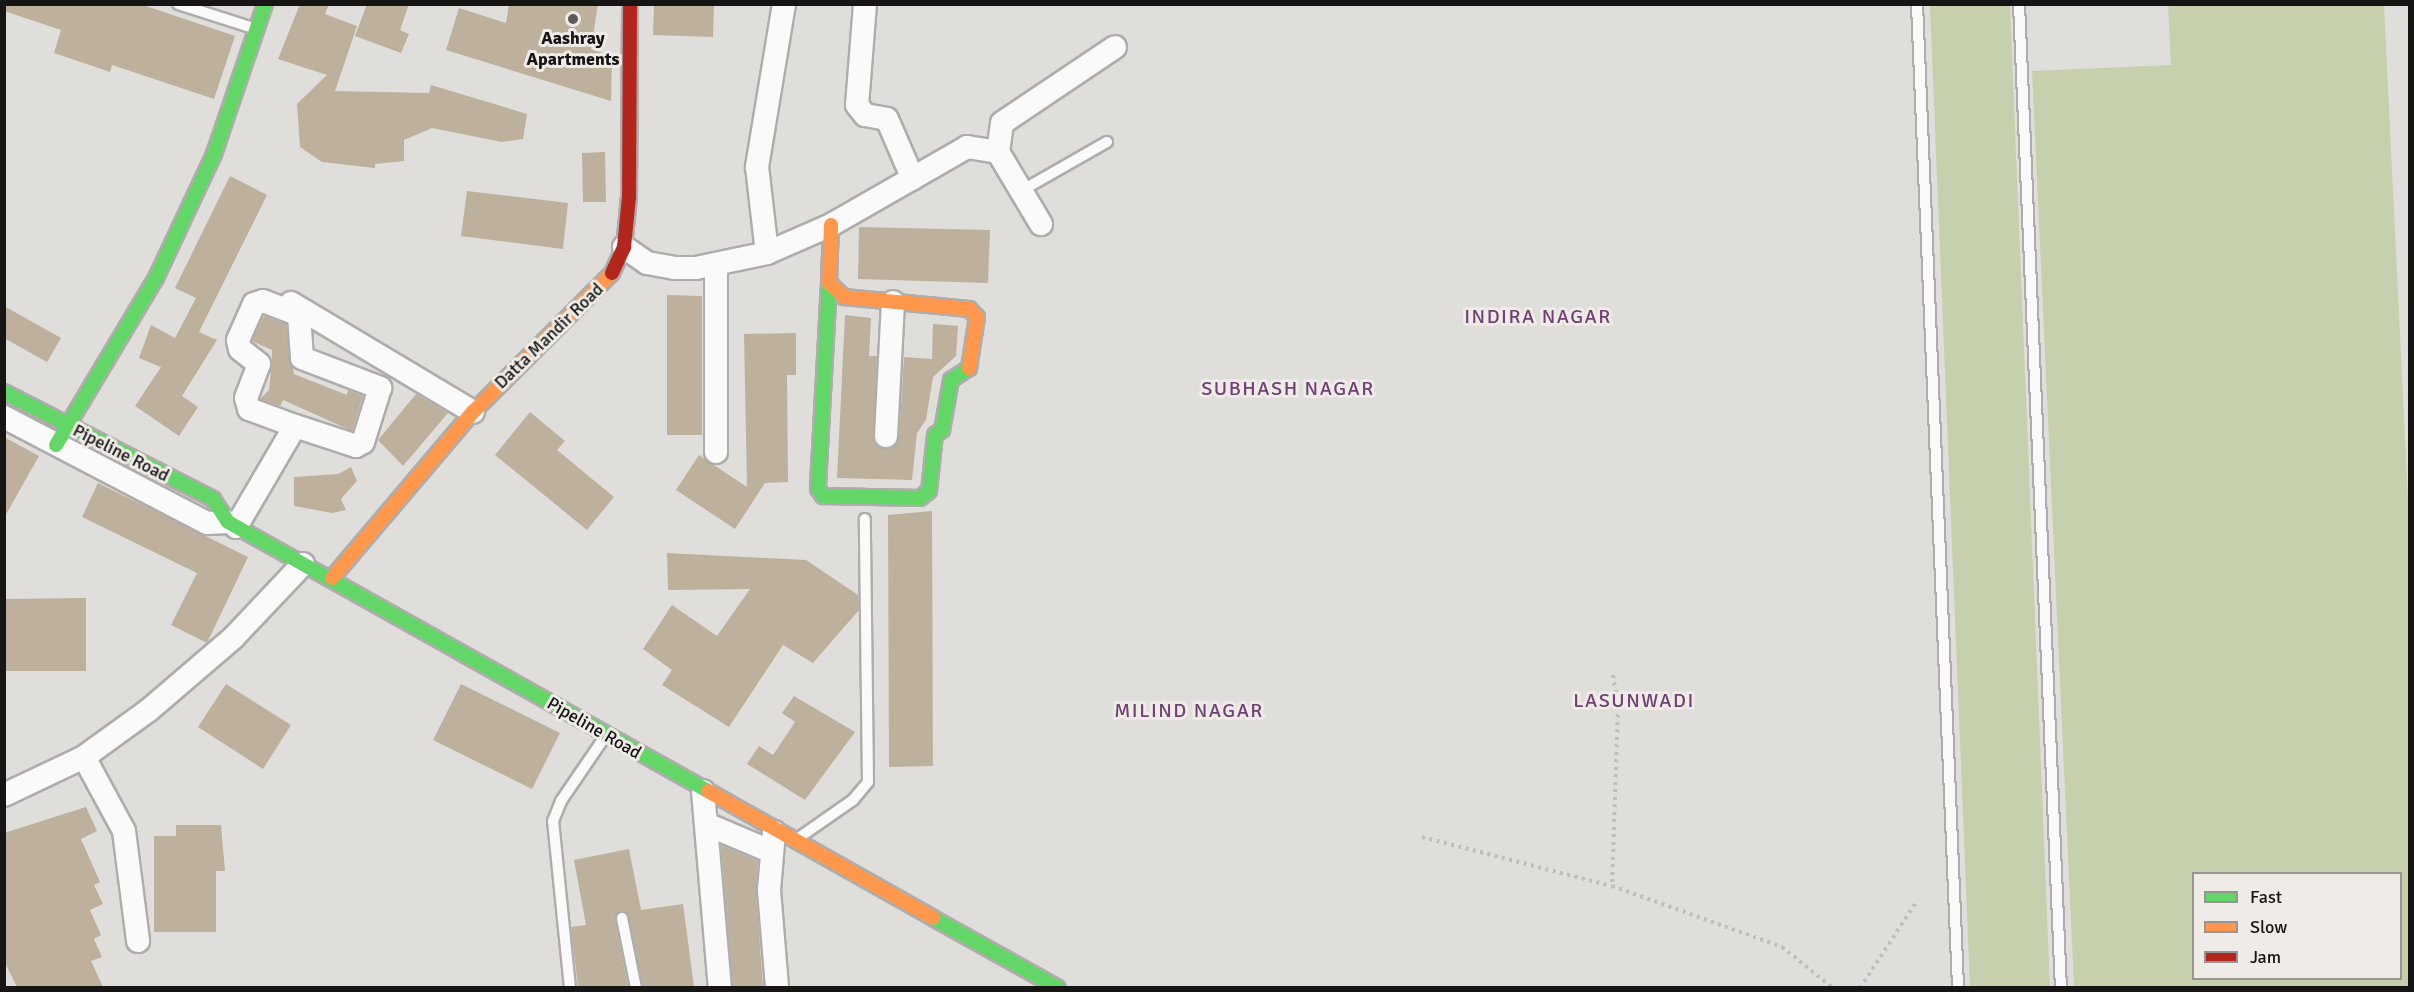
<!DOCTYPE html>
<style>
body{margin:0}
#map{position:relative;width:2414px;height:992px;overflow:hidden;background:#e0dedb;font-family:Signika,sans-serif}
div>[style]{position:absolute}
.green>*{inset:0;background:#c6d0ac}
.building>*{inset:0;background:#bdb09d}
.path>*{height:4px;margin-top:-2px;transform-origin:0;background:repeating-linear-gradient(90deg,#bebebd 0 3px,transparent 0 7.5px)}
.roads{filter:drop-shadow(2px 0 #aeadab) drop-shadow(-2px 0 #aeadab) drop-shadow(0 2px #aeadab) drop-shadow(0 -2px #aeadab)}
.lane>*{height:10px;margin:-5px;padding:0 5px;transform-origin:5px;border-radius:5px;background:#fafafa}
.street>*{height:22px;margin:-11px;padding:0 11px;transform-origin:11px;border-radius:11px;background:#fafafa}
.fast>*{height:14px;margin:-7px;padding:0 7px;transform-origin:7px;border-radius:7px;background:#63d668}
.slow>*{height:14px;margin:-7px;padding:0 7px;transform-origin:7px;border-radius:7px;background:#ff974d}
.jam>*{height:14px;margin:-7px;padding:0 7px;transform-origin:7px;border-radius:7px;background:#b3261e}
.dots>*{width:16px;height:16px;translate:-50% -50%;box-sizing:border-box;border:3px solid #efebe7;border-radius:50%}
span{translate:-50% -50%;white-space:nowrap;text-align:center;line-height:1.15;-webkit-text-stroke:6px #efebe7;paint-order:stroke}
.poi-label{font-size:18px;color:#161514;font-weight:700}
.street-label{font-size:18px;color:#161514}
.neighbourhood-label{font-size:20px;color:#704175;letter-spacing:1.5px}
.frame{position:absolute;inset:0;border:6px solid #161514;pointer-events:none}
.legend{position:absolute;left:2192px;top:872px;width:210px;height:108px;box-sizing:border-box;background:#efebe7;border:2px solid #989593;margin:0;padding:8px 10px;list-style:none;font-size:18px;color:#161514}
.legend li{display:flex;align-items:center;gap:12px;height:30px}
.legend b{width:30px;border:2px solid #989593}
</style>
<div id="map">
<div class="green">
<div style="clip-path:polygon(1930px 5px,2010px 5px,2050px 987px,1970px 987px)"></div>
<div style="clip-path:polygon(evenodd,2168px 5px,2384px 5px,2409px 520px,2409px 987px,2074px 987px,2032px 71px,2171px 65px,2168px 5px,2194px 874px,2400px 874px,2400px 978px,2194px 978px,2194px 874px)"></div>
</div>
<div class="building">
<div style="clip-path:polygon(4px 4px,140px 4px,235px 36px,214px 99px,112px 65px,110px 72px,54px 53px,61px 30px,4px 11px)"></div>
<div style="clip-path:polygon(300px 4px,329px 4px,325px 14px,357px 26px,335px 91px,429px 93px,431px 85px,527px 114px,523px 139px,502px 142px,432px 128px,404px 140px,404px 161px,375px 164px,375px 168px,322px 162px,300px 147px,297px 104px,327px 75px,278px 59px)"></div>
<div style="clip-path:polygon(367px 4px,409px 4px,400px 30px,409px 34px,401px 53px,355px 36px)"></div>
<div style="clip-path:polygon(509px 4px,598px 4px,591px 49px,612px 56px,611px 101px,446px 50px,459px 8px,506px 23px)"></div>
<div style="clip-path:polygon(654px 4px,714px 4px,713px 37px,653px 35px)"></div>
<div style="clip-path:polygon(605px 152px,606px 202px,583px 202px,582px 153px)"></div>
<div style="clip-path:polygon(230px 176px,267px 195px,199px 332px,217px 340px,182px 396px,198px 407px,179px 436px,135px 406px,161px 367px,139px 358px,151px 325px,175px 338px,196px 298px,175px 288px)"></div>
<div style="clip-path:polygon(467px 191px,568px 203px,563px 249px,461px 236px)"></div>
<div style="clip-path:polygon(859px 227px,990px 230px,988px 283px,858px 279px)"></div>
<div style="clip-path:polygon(667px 295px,702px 296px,702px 435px,667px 435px)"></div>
<div style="clip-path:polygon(4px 306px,61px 338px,47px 362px,4px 338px)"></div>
<div style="clip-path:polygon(845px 315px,871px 318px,869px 356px,877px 356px,873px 436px,885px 449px,893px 448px,899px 437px,904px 357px,932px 359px,933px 324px,958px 326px,956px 356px,933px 377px,926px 420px,917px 433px,912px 480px,837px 478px)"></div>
<div style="clip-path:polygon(264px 316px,286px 324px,294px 374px,347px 395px,348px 390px,363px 396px,352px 431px,283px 400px,280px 406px,260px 399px,269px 390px,272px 361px,272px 350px,252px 341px)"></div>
<div style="clip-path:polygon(796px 333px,796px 375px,787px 375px,788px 482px,765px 483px,735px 529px,676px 490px,699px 455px,747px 487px,744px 334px)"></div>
<div style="clip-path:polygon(416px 394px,448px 413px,403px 466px,378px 440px)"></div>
<div style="clip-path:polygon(530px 412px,565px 441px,557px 450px,614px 497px,587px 530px,495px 455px)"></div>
<div style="clip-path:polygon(4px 437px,39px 456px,4px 518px)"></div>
<div style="clip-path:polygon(351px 467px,357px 481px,341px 499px,346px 510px,332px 513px,294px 506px,294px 477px,338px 474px)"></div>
<div style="clip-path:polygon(98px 483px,248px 557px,207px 643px,171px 625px,197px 573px,82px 517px)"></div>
<div style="clip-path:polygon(932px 511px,933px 766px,889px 767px,888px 515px)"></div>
<div style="clip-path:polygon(667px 553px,806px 560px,858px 595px,859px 610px,813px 663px,783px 645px,729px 727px,662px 685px,672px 670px,643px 649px,672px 605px,717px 636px,750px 589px,668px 590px)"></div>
<div style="clip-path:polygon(86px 598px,86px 671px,4px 671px,4px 599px)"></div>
<div style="clip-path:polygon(226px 684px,291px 725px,263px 769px,198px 727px)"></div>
<div style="clip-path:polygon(461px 684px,560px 733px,532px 789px,433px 740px)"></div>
<div style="clip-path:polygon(794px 696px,855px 732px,805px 800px,747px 764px,759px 746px,773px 755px,795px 722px,782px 713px)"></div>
<div style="clip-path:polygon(86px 807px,97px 831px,81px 839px,100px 882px,94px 885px,103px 904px,90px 910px,101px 935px,94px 939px,102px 957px,91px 961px,103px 987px,17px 987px,4px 961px,4px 833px)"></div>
<div style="clip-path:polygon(176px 825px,221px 825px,225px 871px,216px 871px,216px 932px,154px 932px,154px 836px,176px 836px)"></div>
<div style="clip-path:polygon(721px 845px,758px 861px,756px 891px,763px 987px,733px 987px)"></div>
<div style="clip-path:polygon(629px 849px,641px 910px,683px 904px,694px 987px,643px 987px,629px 917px,621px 911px,615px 919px,628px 987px,578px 987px,571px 927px,586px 925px,574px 860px)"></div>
</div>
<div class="path">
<div style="left:1613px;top:675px;width:32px;rotate:81deg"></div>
<div style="left:1618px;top:707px;width:179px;rotate:91.9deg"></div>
<div style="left:1612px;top:886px;width:181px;rotate:19.7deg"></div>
<div style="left:1782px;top:947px;width:65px;rotate:38.8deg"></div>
<div style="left:1422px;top:837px;width:196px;rotate:14.5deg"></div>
<div style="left:1860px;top:988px;width:104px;rotate:-56.8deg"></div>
</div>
<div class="roads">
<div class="lane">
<div style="left:178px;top:4px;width:79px;rotate:17.7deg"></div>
<div style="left:1917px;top:4px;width:985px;rotate:87.61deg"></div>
<div style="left:2019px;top:4px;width:985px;rotate:87.56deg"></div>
<div style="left:1021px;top:191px;width:99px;rotate:-29.7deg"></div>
<div style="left:797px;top:839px;width:68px;rotate:-34.9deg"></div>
<div style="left:853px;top:800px;width:23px;rotate:-50deg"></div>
<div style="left:868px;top:782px;width:263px;rotate:-90.7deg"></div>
<div style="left:622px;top:918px;width:71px;rotate:78.7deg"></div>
<div style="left:570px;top:988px;width:168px;rotate:-95.8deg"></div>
<div style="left:553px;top:821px;width:22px;rotate:-68deg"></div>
<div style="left:561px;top:801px;width:76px;rotate:-55.7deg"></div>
</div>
<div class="street">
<div style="left:865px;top:4px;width:101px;rotate:94.5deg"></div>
<div style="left:857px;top:105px;width:13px;rotate:51deg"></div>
<div style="left:865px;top:115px;width:22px;rotate:10deg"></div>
<div style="left:887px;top:119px;width:65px;rotate:66.6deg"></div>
<div style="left:998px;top:152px;width:29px;rotate:-82deg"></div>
<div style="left:1002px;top:123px;width:136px;rotate:-33.9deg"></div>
<div style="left:624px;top:247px;width:28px;rotate:35deg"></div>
<div style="left:647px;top:263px;width:28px;rotate:10deg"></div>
<div style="left:675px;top:268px;width:21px"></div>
<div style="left:696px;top:268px;width:73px;rotate:-11.9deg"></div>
<div style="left:767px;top:253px;width:70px;rotate:-23.6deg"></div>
<div style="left:831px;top:225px;width:157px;rotate:-29.8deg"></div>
<div style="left:967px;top:147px;width:31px;rotate:9deg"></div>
<div style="left:998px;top:152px;width:84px;rotate:59.2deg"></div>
<div style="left:767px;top:253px;width:87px;rotate:-96.6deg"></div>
<div style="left:757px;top:167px;width:165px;rotate:-80.6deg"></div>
<div style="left:291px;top:303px;width:212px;rotate:30.9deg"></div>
<div style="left:4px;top:417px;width:229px;rotate:27.6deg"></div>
<div style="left:207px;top:523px;width:21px;rotate:-3deg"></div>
<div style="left:886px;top:436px;width:134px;rotate:-87deg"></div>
<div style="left:716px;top:452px;width:188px;rotate:-90deg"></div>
<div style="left:236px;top:527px;width:117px;rotate:-59.7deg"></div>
<div style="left:295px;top:426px;width:49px;rotate:-159.7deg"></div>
<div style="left:249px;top:409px;width:11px;rotate:-105deg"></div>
<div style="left:246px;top:398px;width:36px;rotate:-69deg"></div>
<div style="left:259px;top:364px;width:24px;rotate:-142deg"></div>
<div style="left:240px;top:349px;width:9px;rotate:-103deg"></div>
<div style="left:238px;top:340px;width:39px;rotate:-66deg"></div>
<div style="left:254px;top:304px;width:9px;rotate:-18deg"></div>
<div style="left:263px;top:301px;width:39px;rotate:21deg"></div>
<div style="left:299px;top:315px;width:43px;rotate:86deg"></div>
<div style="left:302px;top:358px;width:84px;rotate:21deg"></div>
<div style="left:380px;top:388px;width:57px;rotate:107.5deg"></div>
<div style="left:363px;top:442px;width:8px;rotate:150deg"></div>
<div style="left:356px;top:446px;width:64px;rotate:-161.8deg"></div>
<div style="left:84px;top:757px;width:84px;rotate:61.6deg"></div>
<div style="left:124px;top:831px;width:111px;rotate:82.7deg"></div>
<div style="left:703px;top:791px;width:198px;rotate:85.1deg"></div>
<div style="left:4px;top:795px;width:89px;rotate:-25.4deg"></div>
<div style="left:84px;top:757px;width:80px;rotate:-35.9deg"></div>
<div style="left:149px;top:710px;width:111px;rotate:-40.6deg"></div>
<div style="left:233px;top:638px;width:102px;rotate:-46.6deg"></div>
<div style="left:706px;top:824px;width:69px;rotate:22.9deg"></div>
<div style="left:774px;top:832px;width:58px;rotate:94.9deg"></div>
<div style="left:769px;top:890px;width:98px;rotate:85.3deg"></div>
</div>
<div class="fast">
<div style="left:829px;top:283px;width:206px;rotate:93.1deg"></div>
<div style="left:818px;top:489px;width:9px;rotate:54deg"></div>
<div style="left:823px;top:496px;width:97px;rotate:1.2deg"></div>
<div style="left:920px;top:498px;width:11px;rotate:-38deg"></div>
<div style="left:929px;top:491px;width:56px;rotate:-83.9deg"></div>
<div style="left:935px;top:435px;width:9px;rotate:-36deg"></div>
<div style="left:942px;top:430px;width:51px;rotate:-79.8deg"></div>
<div style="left:951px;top:380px;width:22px;rotate:-34deg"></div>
<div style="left:4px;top:392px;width:235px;rotate:27.1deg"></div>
<div style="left:213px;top:499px;width:27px;rotate:57deg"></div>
<div style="left:228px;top:522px;width:550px;rotate:29.27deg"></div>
<div style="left:56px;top:445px;width:195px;rotate:-59.1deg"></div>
<div style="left:156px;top:278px;width:137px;rotate:-64.9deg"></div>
<div style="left:214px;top:154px;width:158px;rotate:-71.2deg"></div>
<div style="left:933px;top:918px;width:143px;rotate:29.2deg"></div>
</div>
<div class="slow">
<div style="left:831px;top:225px;width:58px;rotate:92deg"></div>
<div style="left:829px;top:283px;width:21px;rotate:43deg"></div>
<div style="left:844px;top:297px;width:126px;rotate:5.5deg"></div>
<div style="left:969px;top:309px;width:11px;rotate:45deg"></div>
<div style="left:977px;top:317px;width:52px;rotate:98.9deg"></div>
<div style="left:332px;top:578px;width:218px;rotate:-49.7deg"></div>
<div style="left:473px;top:412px;width:197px;rotate:-45deg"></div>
<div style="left:708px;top:791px;width:258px;rotate:29.4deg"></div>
</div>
<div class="jam">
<div style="left:612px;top:273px;width:29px;rotate:-65deg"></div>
<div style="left:624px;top:247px;width:50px;rotate:-84.3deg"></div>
<div style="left:629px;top:197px;width:193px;rotate:-89.7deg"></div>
</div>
</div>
<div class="dots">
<div style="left:573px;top:19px;background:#5d5b5a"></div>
</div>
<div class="poi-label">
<span style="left:573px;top:49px">Aashray<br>Apartments</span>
</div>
<div class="street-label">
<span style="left:549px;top:336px;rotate:-44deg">Datta Mandir Road</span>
<span style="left:121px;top:453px;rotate:27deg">Pipeline Road</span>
<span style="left:594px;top:728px;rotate:30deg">Pipeline Road</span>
</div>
<div class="neighbourhood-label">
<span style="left:1538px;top:316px">INDIRA NAGAR</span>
<span style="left:1288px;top:388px">SUBHASH NAGAR</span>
<span style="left:1634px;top:700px">LASUNWADI</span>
<span style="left:1189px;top:710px">MILIND NAGAR</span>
</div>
<div class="frame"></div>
<ul class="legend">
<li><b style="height:8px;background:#63d668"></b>Fast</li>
<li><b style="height:8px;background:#ff974d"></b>Slow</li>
<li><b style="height:8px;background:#b3261e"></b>Jam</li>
</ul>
</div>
